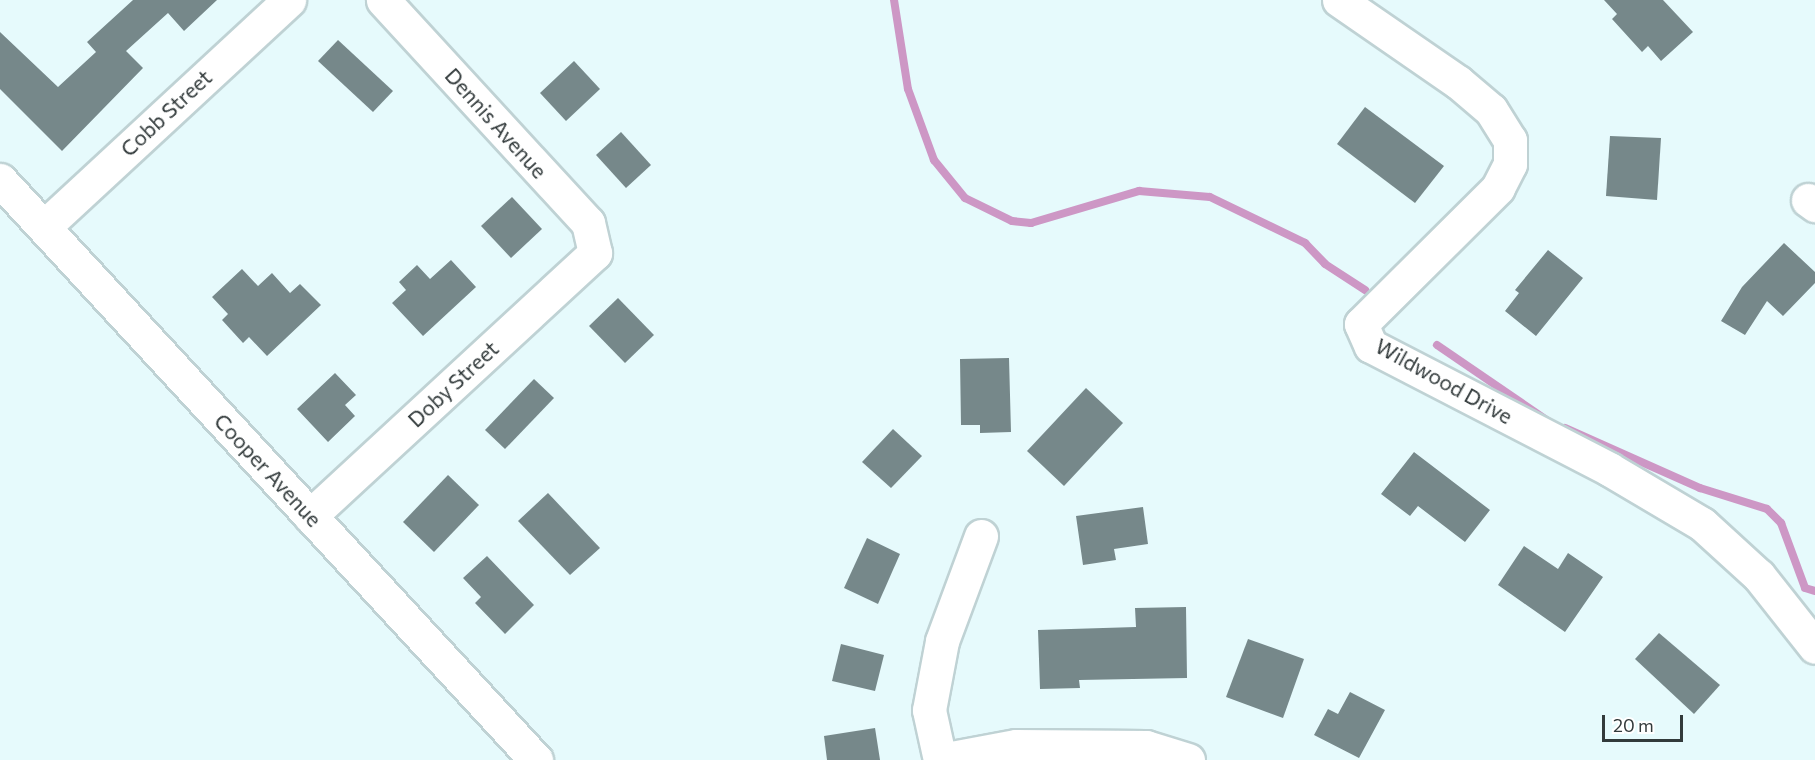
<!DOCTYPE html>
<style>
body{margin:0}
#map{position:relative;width:1815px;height:760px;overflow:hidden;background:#e6fafc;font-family:Commissioner,sans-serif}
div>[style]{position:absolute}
.stream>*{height:8px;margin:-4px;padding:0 4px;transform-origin:4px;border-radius:4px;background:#cd97c5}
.building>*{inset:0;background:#76888a}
.roads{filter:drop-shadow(2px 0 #bfd2d4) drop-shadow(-2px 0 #bfd2d4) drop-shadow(0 2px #bfd2d4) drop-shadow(0 -2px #bfd2d4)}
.minor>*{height:33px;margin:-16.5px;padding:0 16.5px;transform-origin:16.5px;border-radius:16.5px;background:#fff}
span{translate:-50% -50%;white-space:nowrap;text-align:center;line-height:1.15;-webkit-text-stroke:4.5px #fff;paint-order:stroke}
.street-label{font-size:21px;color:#323a3b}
.scale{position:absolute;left:1602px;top:715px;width:81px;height:27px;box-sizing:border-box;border:3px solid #323a3b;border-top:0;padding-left:8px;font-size:18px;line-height:21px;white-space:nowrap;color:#323a3b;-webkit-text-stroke:4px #fff;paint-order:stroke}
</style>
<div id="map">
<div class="stream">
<div style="left:894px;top:0;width:90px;rotate:81.1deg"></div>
<div style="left:908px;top:89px;width:76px;rotate:69.9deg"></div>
<div style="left:934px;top:160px;width:49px;rotate:50.8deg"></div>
<div style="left:965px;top:198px;width:52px;rotate:26.1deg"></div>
<div style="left:1012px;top:221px;width:19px;rotate:6deg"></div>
<div style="left:1031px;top:223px;width:113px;rotate:-16.5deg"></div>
<div style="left:1139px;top:191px;width:71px;rotate:4.8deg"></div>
<div style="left:1210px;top:197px;width:106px;rotate:25.8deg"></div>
<div style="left:1305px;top:243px;width:29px;rotate:46deg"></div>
<div style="left:1325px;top:264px;width:48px;rotate:33deg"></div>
<div style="left:1437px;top:345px;width:135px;rotate:34.4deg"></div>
<div style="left:1565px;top:428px;width:148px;rotate:24deg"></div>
<div style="left:1700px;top:488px;width:70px;rotate:17.4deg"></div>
<div style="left:1767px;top:509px;width:20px;rotate:45deg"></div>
<div style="left:1781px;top:523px;width:69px;rotate:69.7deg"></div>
<div style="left:1805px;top:588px;width:10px;rotate:17deg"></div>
</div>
<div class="building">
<div style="clip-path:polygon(133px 0,217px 0,184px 31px,168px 13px,126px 51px,143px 68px,62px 151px,0 89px,0 32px,58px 87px,96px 52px,87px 42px)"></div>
<div style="clip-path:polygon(1604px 0,1663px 0,1693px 32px,1661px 61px,1648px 46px,1642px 52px,1612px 19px,1617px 14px)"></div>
<div style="clip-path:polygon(338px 40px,393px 91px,373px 112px,318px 61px)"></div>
<div style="clip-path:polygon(574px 61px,600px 89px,566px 121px,540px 93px)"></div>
<div style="clip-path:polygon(1365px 107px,1444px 166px,1415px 203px,1337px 144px)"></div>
<div style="clip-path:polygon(621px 132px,651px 165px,626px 188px,596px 155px)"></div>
<div style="clip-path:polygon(1610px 136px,1661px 138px,1657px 200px,1606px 196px)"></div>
<div style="clip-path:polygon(512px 197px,542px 229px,511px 258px,481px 226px)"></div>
<div style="clip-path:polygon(1784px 243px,1815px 272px,1815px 283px,1783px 316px,1767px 301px,1745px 335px,1721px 321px,1742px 287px)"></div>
<div style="clip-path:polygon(1548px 250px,1583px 278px,1536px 336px,1505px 311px,1519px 293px,1515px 290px)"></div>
<div style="clip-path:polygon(451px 260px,476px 287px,423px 336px,392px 303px,406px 290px,399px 282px,417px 265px,430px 279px)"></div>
<div style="clip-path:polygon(242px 269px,258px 286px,272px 273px,290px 293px,300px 284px,321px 305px,267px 356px,249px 337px,243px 343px,222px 320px,228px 314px,212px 297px)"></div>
<div style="clip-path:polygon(618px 298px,654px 335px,625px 363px,589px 326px)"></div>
<div style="clip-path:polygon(1009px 358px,1011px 432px,980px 433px,980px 425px,961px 425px,960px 359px)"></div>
<div style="clip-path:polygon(335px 373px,356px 395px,345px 405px,355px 416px,328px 442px,297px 409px)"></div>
<div style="clip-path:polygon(534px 379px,554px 398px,505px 449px,485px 430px)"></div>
<div style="clip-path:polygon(1086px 388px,1123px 423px,1064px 486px,1027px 451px)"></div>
<div style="clip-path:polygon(893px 429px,922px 456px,891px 488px,862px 462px)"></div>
<div style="clip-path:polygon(1414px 452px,1490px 510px,1465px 542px,1418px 506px,1410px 516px,1381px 494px)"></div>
<div style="clip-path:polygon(448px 475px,479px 505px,434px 552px,403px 522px)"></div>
<div style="clip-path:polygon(548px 493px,600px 548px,570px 575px,518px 521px)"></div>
<div style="clip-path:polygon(1143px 507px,1148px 544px,1114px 549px,1116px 560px,1083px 565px,1076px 516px)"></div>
<div style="clip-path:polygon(867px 538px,900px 554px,878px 604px,844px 588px)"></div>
<div style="clip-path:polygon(1524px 546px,1558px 569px,1568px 553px,1603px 577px,1565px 632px,1498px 585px)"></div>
<div style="clip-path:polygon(487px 556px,534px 605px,505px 634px,475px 603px,481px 597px,463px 578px)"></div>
<div style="clip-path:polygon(1186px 607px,1187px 678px,1079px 680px,1080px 688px,1040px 689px,1038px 630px,1136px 627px,1135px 608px)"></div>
<div style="clip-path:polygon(1659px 633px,1720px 685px,1694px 714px,1635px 659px)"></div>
<div style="clip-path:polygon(1248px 639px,1304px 659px,1283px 718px,1226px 697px)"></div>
<div style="clip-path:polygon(841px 644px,884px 655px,875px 691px,832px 681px)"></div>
<div style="clip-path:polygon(1350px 692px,1385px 710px,1359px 758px,1314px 735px,1328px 709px,1338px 714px)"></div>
<div style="clip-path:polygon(875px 728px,880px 760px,827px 760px,824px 736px)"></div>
</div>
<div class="roads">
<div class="minor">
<div style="left:1339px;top:0;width:145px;rotate:34.6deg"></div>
<div style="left:1458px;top:82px;width:43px;rotate:40.3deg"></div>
<div style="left:1491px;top:110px;width:36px;rotate:58deg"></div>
<div style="left:1510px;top:140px;width:24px;rotate:90deg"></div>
<div style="left:1510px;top:164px;width:27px;rotate:117deg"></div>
<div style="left:1498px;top:188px;width:193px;rotate:135.2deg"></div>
<div style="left:1361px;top:324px;width:24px;rotate:66deg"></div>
<div style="left:1371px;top:346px;width:268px;rotate:27.3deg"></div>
<div style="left:1609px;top:469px;width:108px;rotate:30.6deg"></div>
<div style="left:1702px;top:524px;width:77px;rotate:42.4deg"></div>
<div style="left:1759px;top:576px;width:90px;rotate:51.7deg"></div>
<div style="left:0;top:180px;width:790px;rotate:47.26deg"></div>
<div style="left:1808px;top:200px;width:9px;rotate:36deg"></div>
<div style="left:44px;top:227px;width:334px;rotate:-42.8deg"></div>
<div style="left:310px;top:516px;width:388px;rotate:-42.7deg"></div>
<div style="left:595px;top:253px;width:31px;rotate:-103deg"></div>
<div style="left:588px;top:223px;width:303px;rotate:-132.6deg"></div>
<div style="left:940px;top:760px;width:51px;rotate:-102.4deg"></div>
<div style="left:929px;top:710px;width:70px;rotate:-79.3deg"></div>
<div style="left:942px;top:641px;width:112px;rotate:-69.6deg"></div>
<div style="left:941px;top:760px;width:76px;rotate:-10.6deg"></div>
<div style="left:1016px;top:746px;width:130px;rotate:0.4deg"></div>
<div style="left:1146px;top:747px;width:44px;rotate:17.2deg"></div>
</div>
</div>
<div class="street-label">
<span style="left:166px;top:113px;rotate:-43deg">Cobb Street</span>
<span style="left:496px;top:123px;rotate:48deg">Dennis Avenue</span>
<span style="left:1444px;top:381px;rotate:29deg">Wildwood Drive</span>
<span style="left:453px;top:384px;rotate:-43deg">Doby Street</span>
<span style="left:268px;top:470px;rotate:47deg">Cooper Avenue</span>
</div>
<div class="scale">20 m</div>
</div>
